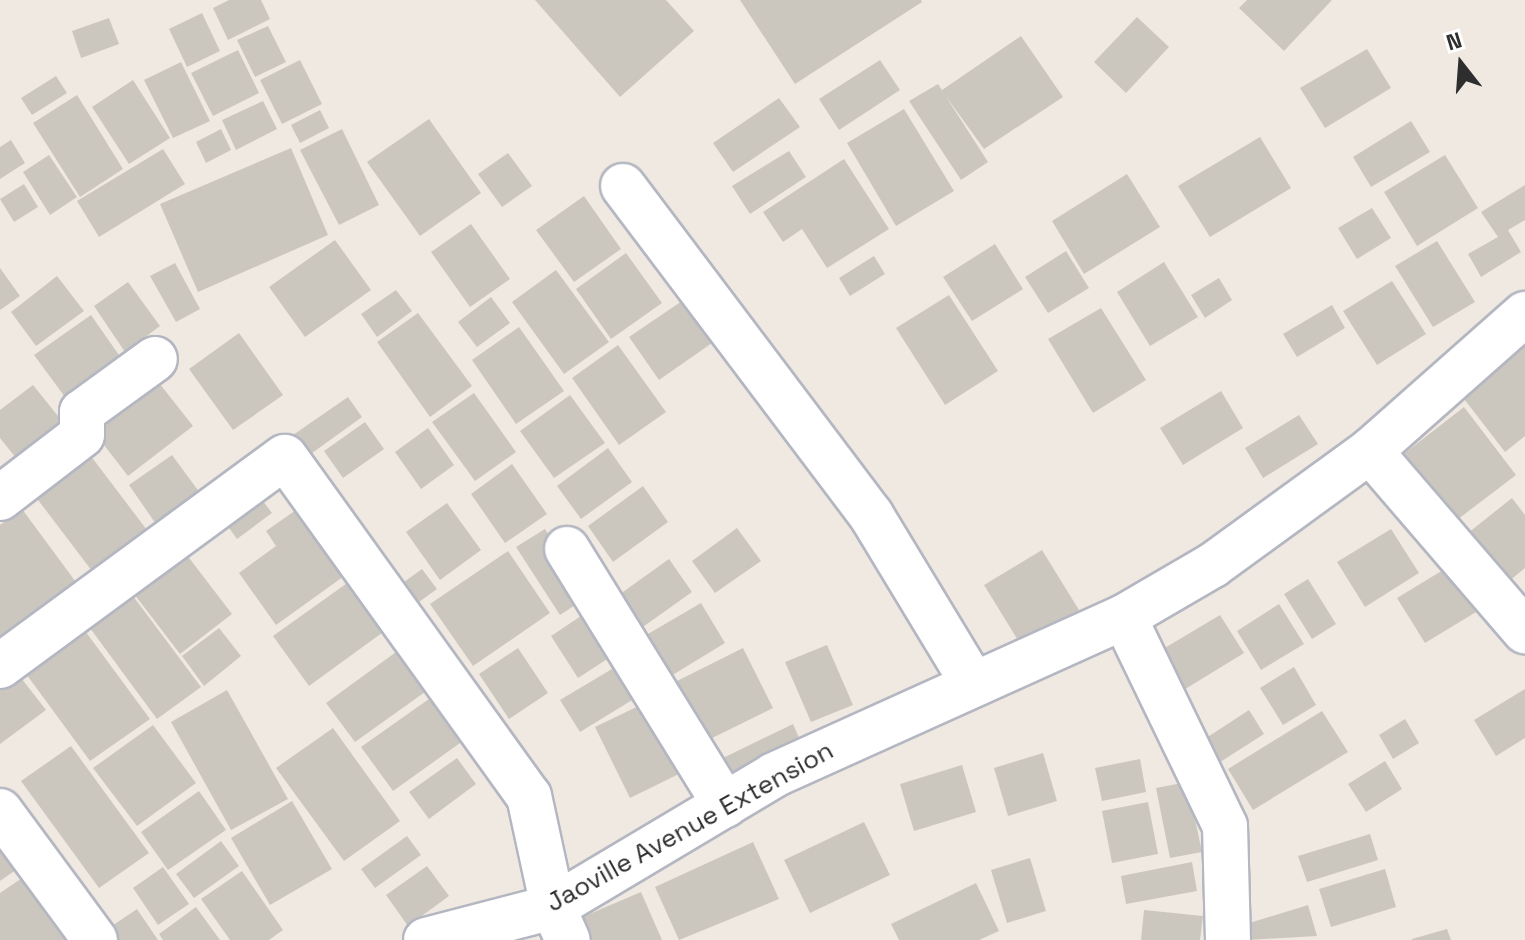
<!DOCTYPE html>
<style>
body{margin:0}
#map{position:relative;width:1525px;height:940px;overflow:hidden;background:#efe9e1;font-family:"Space Grotesk",sans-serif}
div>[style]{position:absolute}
.building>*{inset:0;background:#cbc7bf}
.roads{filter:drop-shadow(2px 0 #b4b7c1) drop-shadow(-2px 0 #b4b7c1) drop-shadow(0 2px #b4b7c1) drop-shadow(0 -2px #b4b7c1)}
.minor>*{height:44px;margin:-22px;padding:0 22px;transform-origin:22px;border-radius:22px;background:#fff}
span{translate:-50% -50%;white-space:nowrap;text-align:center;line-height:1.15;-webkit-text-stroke:6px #fff;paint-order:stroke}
.street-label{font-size:26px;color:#2e2e2e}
.north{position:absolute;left:1421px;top:24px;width:80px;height:80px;-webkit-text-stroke:6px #fff;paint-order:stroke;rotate:343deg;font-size:22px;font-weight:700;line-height:32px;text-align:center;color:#2e2e2e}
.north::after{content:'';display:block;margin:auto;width:28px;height:36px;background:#2e2e2e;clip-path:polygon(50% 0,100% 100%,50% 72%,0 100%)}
</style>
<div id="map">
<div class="building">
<div style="clip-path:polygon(229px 0,261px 0,270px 19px,228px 40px,213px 8px)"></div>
<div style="clip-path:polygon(535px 0,666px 0,694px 31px,620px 97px)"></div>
<div style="clip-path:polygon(740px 0,921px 0,922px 2px,795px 84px)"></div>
<div style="clip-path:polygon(1247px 0,1332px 0,1284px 51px,1239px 8px)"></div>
<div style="clip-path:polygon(202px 13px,220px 51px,187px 67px,169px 29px)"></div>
<div style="clip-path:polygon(1137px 17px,1169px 47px,1126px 93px,1094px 62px)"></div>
<div style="clip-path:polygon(109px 18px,119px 44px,81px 58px,72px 31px)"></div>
<div style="clip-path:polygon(268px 26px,286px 62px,255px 77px,237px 40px)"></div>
<div style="clip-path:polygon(1021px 36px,1063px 97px,984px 149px,945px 95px,988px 162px,961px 180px,909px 101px,938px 84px,942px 90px)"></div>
<div style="clip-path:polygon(1367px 49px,1391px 88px,1325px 128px,1300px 88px)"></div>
<div style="clip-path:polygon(238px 50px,259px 93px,213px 116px,191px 73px)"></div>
<div style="clip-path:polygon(300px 60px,322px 104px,282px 124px,260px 80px)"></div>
<div style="clip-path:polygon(880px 60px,900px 90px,839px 130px,819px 99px)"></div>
<div style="clip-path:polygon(181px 62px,210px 121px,173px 138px,144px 80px)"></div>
<div style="clip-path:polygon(56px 76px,67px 93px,32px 115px,21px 98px)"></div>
<div style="clip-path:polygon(133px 80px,170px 138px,129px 164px,92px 107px)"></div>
<div style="clip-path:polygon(77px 95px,123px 169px,80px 197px,33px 123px)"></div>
<div style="clip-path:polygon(779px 98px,800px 127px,733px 172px,713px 143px)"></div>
<div style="clip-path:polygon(263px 101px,277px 129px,236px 150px,222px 120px)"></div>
<div style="clip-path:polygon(904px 109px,954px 191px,896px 226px,847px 143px)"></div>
<div style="clip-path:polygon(320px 110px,329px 128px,300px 143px,291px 125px)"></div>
<div style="clip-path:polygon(429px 119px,481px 193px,420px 236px,367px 162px)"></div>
<div style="clip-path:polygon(1411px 121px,1430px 152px,1371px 187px,1353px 157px)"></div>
<div style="clip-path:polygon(221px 129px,231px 150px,206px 163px,196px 142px)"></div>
<div style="clip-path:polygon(342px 129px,379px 205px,339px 225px,300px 150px)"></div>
<div style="clip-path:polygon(1260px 137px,1291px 188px,1210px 237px,1178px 186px)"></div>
<div style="clip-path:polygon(11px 140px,25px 163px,0 179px,0 147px)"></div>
<div style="clip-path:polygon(291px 148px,328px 235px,198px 292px,160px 204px)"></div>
<div style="clip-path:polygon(163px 149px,185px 184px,99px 237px,77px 201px)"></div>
<div style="clip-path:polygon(789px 151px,806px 177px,750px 214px,732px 186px)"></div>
<div style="clip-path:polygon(508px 153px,532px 186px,502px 207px,478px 174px)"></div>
<div style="clip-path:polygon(49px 155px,77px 197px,50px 215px,23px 172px)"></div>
<div style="clip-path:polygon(1445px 155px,1478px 208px,1417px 246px,1384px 192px)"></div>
<div style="clip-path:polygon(844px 159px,889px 229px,827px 268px,802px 229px,783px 242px,763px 212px)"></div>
<div style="clip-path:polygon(1127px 174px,1160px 227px,1084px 274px,1052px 221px)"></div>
<div style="clip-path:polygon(24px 184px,38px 207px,14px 222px,0 199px)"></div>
<div style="clip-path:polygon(1525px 185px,1525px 220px,1508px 230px,1521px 252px,1481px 277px,1468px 254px,1498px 237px,1481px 212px)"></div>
<div style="clip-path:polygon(584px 196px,621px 249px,574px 282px,536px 230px)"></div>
<div style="clip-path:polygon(1372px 208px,1391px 238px,1357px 259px,1338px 228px)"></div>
<div style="clip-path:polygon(471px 224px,510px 279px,470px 307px,431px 252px)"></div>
<div style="clip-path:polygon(335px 240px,371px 290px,305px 337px,269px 287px)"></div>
<div style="clip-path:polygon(1437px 241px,1475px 302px,1433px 327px,1395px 266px)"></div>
<div style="clip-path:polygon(995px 244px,1023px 289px,972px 321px,943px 277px)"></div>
<div style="clip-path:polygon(1066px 251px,1089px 288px,1048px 313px,1025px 277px)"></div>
<div style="clip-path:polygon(626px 253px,662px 303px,611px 339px,576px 289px)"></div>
<div style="clip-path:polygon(874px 256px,885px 274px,850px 296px,839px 278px)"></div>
<div style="clip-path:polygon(1164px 262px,1198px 317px,1150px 346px,1117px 292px)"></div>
<div style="clip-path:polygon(175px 263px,200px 309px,176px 322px,150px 276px)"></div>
<div style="clip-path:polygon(0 268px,20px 296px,0 310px)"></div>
<div style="clip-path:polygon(556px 270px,609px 342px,564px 374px,512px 302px)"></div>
<div style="clip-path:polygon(57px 276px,84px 311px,36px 346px,11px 312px)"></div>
<div style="clip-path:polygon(1219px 278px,1232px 300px,1205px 318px,1191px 295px)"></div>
<div style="clip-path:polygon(1392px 281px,1426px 334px,1377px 365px,1343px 311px)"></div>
<div style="clip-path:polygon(128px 282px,160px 326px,125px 352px,94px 306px)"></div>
<div style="clip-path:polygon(396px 290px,412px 311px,377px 337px,361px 314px)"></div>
<div style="clip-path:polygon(949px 295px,998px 371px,945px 405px,896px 328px)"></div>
<div style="clip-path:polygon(491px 297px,510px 323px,477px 347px,458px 322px)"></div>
<div style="clip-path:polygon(682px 301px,712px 343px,659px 380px,629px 337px)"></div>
<div style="clip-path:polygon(1332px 305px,1345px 328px,1297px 357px,1283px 334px)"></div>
<div style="clip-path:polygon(1101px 308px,1146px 380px,1093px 413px,1048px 339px)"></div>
<div style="clip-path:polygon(418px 313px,472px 386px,430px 417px,377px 342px)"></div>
<div style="clip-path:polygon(91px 315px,121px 358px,65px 397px,34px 355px)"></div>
<div style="clip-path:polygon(519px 327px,564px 391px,516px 424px,472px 360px)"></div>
<div style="clip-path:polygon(239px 333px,283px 395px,233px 430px,189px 369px)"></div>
<div style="clip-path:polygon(618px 345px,666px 412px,619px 445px,572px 378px)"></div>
<div style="clip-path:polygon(1525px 346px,1525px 436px,1505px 452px,1461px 395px)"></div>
<div style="clip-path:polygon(152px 374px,193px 426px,128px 476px,87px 423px)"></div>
<div style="clip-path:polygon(33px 385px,62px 421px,16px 458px,0 438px,0 410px)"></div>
<div style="clip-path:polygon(1221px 391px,1243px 428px,1183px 465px,1160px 428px)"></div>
<div style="clip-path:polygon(474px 393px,516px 452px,475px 481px,432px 422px)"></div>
<div style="clip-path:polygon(570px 395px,605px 443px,554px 478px,520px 431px)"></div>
<div style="clip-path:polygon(348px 397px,362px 417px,308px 456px,293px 435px)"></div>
<div style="clip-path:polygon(1464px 407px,1516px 475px,1449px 526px,1397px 459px)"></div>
<div style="clip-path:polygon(1299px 415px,1318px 444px,1263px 478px,1245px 448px)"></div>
<div style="clip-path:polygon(365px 422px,384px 449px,343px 478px,324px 451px)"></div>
<div style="clip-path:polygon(428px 428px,454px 465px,421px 489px,395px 452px)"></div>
<div style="clip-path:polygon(608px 448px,632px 482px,581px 519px,557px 486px)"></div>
<div style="clip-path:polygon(87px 451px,147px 530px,92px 571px,32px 492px)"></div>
<div style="clip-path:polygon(172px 455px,200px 493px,156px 524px,129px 485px)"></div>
<div style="clip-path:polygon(512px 464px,547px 514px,505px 543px,471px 494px)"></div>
<div style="clip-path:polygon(643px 486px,668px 522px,613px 562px,588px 526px)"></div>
<div style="clip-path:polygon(254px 489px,272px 513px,237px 539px,219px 514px)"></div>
<div style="clip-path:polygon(1512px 498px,1525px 515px,1525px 568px,1503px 586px,1463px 537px)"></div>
<div style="clip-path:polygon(447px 503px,481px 550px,440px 580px,406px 532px)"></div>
<div style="clip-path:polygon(22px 509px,81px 589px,0 649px,0 525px)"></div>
<div style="clip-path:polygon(296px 510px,347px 574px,276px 625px,239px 573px,276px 546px,266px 531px)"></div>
<div style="clip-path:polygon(737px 528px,761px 561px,715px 593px,692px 561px)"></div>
<div style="clip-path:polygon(545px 529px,589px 596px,560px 615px,516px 547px)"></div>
<div style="clip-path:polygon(1391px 529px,1419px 573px,1365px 607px,1337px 562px)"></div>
<div style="clip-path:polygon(180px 546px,232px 614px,180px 654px,128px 586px)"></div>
<div style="clip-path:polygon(1042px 550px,1079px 610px,1021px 645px,984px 585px)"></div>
<div style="clip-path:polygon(508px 551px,550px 613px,473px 666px,430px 604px)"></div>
<div style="clip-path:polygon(669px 559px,692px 592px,640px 629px,616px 597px)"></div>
<div style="clip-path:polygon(1453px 564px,1481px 609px,1425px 643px,1397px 598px)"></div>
<div style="clip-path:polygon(422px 569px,437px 589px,419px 602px,404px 582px)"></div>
<div style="clip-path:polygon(1308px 579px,1336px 624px,1312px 639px,1284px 594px)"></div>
<div style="clip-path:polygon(350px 581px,386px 630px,309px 686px,273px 636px)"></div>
<div style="clip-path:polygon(127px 588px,201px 687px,157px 719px,84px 620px)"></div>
<div style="clip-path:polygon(701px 603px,725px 643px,666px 679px,641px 638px)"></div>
<div style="clip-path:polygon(1279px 604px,1304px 644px,1261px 670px,1237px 631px)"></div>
<div style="clip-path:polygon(587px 612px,615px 654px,578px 678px,551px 636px)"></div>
<div style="clip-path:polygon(1220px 615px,1244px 653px,1182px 691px,1158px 652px)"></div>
<div style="clip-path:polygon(80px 624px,150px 719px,90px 761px,21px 667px)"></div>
<div style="clip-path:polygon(219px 628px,241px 656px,204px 686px,182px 656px)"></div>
<div style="clip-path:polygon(827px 645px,853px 705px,811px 722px,785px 662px)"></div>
<div style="clip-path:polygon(403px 647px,432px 687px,355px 742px,326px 703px)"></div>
<div style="clip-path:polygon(518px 648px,548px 693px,509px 719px,479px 674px)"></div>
<div style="clip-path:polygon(743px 648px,773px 708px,706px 741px,677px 681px)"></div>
<div style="clip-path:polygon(622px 663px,642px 694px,580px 732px,560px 700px)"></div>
<div style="clip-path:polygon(1294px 667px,1316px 705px,1283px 725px,1260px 688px)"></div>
<div style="clip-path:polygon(18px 674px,46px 710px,0 744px,0 687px)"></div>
<div style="clip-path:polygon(1525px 689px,1525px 738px,1496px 756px,1474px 720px)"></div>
<div style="clip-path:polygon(227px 690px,288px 799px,231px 830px,171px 722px)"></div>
<div style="clip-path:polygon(436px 694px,467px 738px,393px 791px,361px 747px)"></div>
<div style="clip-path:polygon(655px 698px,689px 769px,630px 798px,595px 727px)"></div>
<div style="clip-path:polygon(1249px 710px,1264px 734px,1214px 766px,1200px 742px)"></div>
<div style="clip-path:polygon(1322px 711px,1348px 752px,1253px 810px,1228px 769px)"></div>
<div style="clip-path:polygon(1405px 719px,1419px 743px,1393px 759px,1379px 735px)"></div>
<div style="clip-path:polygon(793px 724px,803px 747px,733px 782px,721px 759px)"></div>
<div style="clip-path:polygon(153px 725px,196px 783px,137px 826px,93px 768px)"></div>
<div style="clip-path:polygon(333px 728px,400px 821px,344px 861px,276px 768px)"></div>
<div style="clip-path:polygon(71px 746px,149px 853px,99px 888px,21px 781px)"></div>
<div style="clip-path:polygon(1043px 753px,1057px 801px,1008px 816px,994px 768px)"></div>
<div style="clip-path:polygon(457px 758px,476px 784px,429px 819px,409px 792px)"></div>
<div style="clip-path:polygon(1140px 759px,1146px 792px,1102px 801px,1095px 768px)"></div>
<div style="clip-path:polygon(1385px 761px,1402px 789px,1366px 812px,1348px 784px)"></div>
<div style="clip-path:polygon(962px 765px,976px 812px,914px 831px,900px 784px)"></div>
<div style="clip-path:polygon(1187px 782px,1202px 852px,1170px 858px,1156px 788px)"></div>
<div style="clip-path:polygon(199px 791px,226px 830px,168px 870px,141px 832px)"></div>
<div style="clip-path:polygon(292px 801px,332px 869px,270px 905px,231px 838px)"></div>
<div style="clip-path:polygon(1148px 802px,1158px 854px,1112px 863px,1102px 811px)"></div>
<div style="clip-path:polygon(864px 822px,890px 875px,810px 913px,784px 860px)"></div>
<div style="clip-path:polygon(0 832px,23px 865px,0 881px)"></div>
<div style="clip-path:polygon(1370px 834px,1378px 860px,1307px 882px,1298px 856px)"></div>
<div style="clip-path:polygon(407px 836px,421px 855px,375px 888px,361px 869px)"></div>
<div style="clip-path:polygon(221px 841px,239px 866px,194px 898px,176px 874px)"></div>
<div style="clip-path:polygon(753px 842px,779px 899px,679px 940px,655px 887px)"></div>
<div style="clip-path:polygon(1030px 858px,1046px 911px,1007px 923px,991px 870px)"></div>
<div style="clip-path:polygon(1192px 862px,1197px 891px,1126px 904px,1121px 876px)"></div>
<div style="clip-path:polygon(427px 866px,449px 896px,408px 926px,386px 895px)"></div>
<div style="clip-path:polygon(163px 867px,189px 904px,158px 925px,133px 888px)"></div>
<div style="clip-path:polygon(1385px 869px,1396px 907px,1331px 927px,1319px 889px)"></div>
<div style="clip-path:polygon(242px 871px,283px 930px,269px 940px,230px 940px,201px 899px)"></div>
<div style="clip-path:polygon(28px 874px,71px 940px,0 940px,0 893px)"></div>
<div style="clip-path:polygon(976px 883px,999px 931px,979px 940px,899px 940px,891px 924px)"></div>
<div style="clip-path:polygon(641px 892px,662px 940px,589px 940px,580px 918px)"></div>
<div style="clip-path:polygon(1308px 905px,1317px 936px,1248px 940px,1243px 925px)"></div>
<div style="clip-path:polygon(196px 907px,220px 940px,163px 940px,159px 934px)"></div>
<div style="clip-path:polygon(137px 909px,158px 940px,113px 940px,106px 930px)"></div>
<div style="clip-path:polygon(1144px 910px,1203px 916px,1200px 940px,1141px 940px)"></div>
<div style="clip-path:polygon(1447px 929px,1451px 940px,1412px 940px,1412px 939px)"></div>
</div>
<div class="roads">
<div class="minor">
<div style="left:623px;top:186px;width:412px;rotate:53deg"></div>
<div style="left:871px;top:515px;width:195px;rotate:58.8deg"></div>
<div style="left:1370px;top:451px;width:238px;rotate:49.3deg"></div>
<div style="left:0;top:498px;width:103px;rotate:-37.5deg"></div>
<div style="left:82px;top:435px;width:23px;rotate:-90deg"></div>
<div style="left:82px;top:412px;width:90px;rotate:-36deg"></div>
<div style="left:567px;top:549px;width:301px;rotate:58.3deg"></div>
<div style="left:1124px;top:617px;width:232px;rotate:64.2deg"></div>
<div style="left:1225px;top:826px;width:114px;rotate:88.5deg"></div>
<div style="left:0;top:666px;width:353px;rotate:-36.3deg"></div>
<div style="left:285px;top:457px;width:418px;rotate:54.3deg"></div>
<div style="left:529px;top:796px;width:114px;rotate:77.8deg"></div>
<div style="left:553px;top:907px;width:36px;rotate:66deg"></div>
<div style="left:0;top:811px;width:160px;rotate:53.6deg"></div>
<div style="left:426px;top:940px;width:131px;rotate:-14.6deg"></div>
<div style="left:553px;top:907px;width:257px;rotate:-30.8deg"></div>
<div style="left:774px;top:775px;width:384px;rotate:-24.3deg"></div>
<div style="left:1124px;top:617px;width:103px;rotate:-30.3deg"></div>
<div style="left:1213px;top:565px;width:194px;rotate:-36deg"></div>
<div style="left:1370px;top:451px;width:207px;rotate:-41.5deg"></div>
</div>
</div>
<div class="street-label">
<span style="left:690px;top:827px;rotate:-29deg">Jaoville Avenue Extension</span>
</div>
<div class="north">N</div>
</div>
